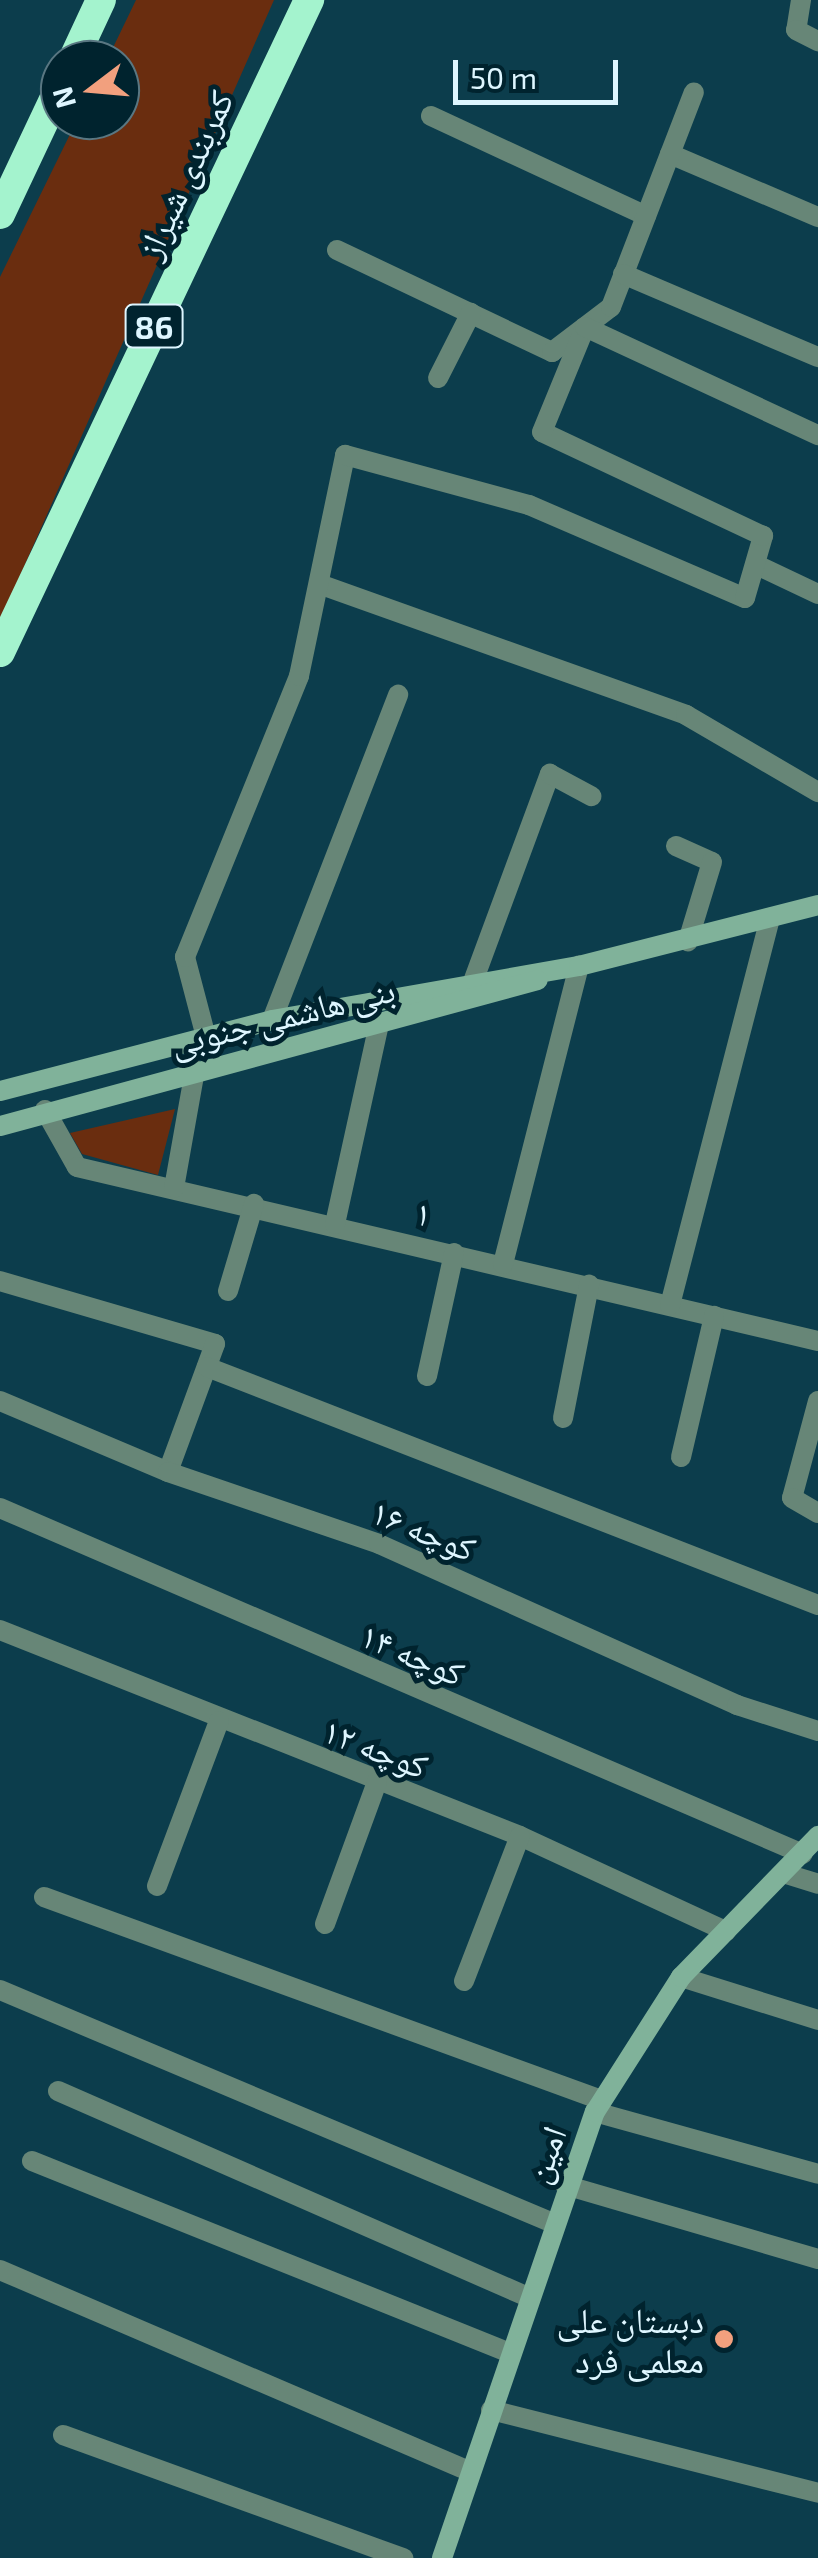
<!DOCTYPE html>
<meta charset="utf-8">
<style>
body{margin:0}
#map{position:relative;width:818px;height:2558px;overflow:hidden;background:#0c3d4c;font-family:"Exo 2","Noto Naskh Arabic",sans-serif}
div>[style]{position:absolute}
.green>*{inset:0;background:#6a2d0f}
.street>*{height:20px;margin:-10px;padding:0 10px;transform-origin:10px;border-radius:10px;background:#678677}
.secondary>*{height:20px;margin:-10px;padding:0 10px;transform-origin:10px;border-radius:10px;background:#80b29a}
.highway>*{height:30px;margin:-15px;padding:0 15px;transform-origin:15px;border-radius:15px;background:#a4f3ce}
.dots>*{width:28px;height:28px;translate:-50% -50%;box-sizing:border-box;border:5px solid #00232e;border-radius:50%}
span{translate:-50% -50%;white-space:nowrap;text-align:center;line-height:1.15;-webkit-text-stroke:10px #00232e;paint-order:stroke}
.shield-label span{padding:2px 8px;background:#00232e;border:2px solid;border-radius:8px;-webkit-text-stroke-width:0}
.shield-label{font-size:32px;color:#def6ff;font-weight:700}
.street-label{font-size:35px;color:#def6ff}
.poi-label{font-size:35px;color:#def6ff}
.right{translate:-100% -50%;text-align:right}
.north{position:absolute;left:40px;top:40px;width:100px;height:100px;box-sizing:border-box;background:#00232e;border:2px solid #597782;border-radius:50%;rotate:254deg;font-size:28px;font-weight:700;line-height:40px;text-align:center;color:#def6ff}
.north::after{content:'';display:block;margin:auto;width:35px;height:45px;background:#f2a07e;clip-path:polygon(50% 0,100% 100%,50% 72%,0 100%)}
.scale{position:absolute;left:453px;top:60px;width:165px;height:45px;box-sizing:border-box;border:5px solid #def6ff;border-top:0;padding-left:12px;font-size:30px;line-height:35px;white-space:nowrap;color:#def6ff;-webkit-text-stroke:8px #00232e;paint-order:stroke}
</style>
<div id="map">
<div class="green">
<div style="clip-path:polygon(136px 0,274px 0,0 621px,0 277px,77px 120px,120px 120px,120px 60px,107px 60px)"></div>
<div style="clip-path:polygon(175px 1109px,158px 1175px,82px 1154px,70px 1133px)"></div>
</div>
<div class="street">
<div style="left:801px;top:0;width:30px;rotate:99deg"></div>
<div style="left:796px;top:30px;width:25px;rotate:27deg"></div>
<div style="left:431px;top:116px;width:237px;rotate:24.9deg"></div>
<div style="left:670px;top:154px;width:161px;rotate:23.1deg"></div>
<div style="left:337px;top:250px;width:238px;rotate:25.4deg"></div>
<div style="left:552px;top:352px;width:74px;rotate:-37.3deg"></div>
<div style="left:611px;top:307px;width:230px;rotate:-68.9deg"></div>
<div style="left:623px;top:274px;width:212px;rotate:23.1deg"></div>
<div style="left:438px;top:378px;width:73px;rotate:-63.1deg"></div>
<div style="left:761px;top:567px;width:63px;rotate:25.3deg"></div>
<div style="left:319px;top:584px;width:390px;rotate:19.6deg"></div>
<div style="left:686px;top:715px;width:153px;rotate:30.3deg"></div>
<div style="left:676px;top:846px;width:39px;rotate:24deg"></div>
<div style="left:712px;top:862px;width:83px;rotate:106.9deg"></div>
<div style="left:474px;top:979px;width:219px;rotate:-69.7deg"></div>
<div style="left:550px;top:774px;width:47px;rotate:28.2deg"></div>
<div style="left:272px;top:1020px;width:349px;rotate:-68.8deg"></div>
<div style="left:206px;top:1037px;width:83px;rotate:-104.7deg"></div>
<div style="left:185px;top:957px;width:303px;rotate:-67.9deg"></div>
<div style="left:299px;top:676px;width:226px;rotate:-78.2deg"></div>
<div style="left:345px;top:455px;width:191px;rotate:15.2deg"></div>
<div style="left:529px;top:505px;width:235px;rotate:23.3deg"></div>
<div style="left:745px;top:598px;width:65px;rotate:-73.8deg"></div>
<div style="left:763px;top:536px;width:244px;rotate:-154.8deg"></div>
<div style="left:542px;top:432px;width:113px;rotate:-67.7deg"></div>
<div style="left:585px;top:327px;width:257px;rotate:24.9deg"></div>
<div style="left:45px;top:1110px;width:65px;rotate:60.7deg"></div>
<div style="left:77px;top:1167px;width:761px;rotate:13.21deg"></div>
<div style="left:174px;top:1188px;width:120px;rotate:-79.9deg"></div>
<div style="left:335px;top:1224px;width:205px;rotate:-77.6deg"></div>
<div style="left:503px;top:1264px;width:308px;rotate:-75.7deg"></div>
<div style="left:0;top:1281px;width:224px;rotate:16.3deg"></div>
<div style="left:215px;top:1344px;width:136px;rotate:110.2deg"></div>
<div style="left:228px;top:1291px;width:91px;rotate:-73.4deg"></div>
<div style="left:670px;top:1305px;width:400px;rotate:-75.5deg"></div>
<div style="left:207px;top:1367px;width:656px;rotate:21.28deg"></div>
<div style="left:427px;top:1376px;width:126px;rotate:-77.6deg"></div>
<div style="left:0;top:1401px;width:182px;rotate:22.9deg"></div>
<div style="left:168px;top:1472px;width:223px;rotate:18.8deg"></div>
<div style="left:379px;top:1544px;width:393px;rotate:24.2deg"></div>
<div style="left:737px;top:1705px;width:85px;rotate:17.8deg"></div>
<div style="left:818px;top:1401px;width:100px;rotate:105deg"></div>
<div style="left:792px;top:1498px;width:30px;rotate:30deg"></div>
<div style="left:563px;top:1418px;width:136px;rotate:-78.9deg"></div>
<div style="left:681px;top:1457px;width:145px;rotate:-76.8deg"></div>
<div style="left:0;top:1508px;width:874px;rotate:23.31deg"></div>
<div style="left:0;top:1630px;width:559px;rotate:21.61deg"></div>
<div style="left:520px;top:1836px;width:227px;rotate:24.8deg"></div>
<div style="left:783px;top:1873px;width:37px;rotate:17deg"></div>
<div style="left:157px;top:1886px;width:176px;rotate:-69.4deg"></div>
<div style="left:44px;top:1897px;width:593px;rotate:20.02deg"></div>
<div style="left:325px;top:1924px;width:151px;rotate:-69.9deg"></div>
<div style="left:681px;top:1977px;width:144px;rotate:17.4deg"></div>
<div style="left:464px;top:1981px;width:155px;rotate:-68.9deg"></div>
<div style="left:0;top:1990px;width:600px;rotate:22.85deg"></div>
<div style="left:58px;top:2091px;width:513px;rotate:23.67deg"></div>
<div style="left:595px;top:2112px;width:231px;rotate:15.5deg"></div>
<div style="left:32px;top:2161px;width:515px;rotate:21.88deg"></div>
<div style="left:565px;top:2185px;width:264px;rotate:16.3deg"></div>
<div style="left:0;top:2270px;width:512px;rotate:23.21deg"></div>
<div style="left:491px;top:2410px;width:337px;rotate:14.2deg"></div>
<div style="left:63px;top:2435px;width:362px;rotate:19.9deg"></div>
</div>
<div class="secondary">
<div style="left:0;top:1091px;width:281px;rotate:-14.6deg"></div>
<div style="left:272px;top:1020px;width:312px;rotate:-10deg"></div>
<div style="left:579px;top:966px;width:247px;rotate:-14.3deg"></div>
<div style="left:0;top:1126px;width:557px;rotate:-15.18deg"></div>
<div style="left:442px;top:2558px;width:472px;rotate:-71.1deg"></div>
<div style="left:595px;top:2112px;width:160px;rotate:-57.5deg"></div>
<div style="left:681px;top:1977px;width:197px;rotate:-45.8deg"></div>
</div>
<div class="highway">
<div style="left:73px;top:60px;width:66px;rotate:-65deg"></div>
<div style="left:0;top:214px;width:140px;rotate:-64.7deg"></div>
<div style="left:0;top:652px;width:722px;rotate:-64.64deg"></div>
</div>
<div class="dots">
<div style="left:724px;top:2339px;background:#f2a07e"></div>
</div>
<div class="shield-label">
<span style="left:154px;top:326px">86</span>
</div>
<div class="street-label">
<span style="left:184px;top:174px;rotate:-65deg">کمربندی شیراز</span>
<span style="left:282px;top:1015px;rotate:-14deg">بنی هاشمی جنوبی</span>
<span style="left:424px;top:1212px;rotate:14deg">۱</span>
<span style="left:424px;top:1529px;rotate:22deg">کوچه ۱۶</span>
<span style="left:413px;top:1653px;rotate:23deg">کوچه ۱۴</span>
<span style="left:376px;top:1747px;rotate:21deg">کوچه ۱۲</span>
<span style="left:544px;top:2154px;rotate:-69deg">امین</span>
</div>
<div class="poi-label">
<span class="right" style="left:704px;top:2339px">دبستان علی<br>معلمی فرد</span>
</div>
<div class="north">N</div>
<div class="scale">50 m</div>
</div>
